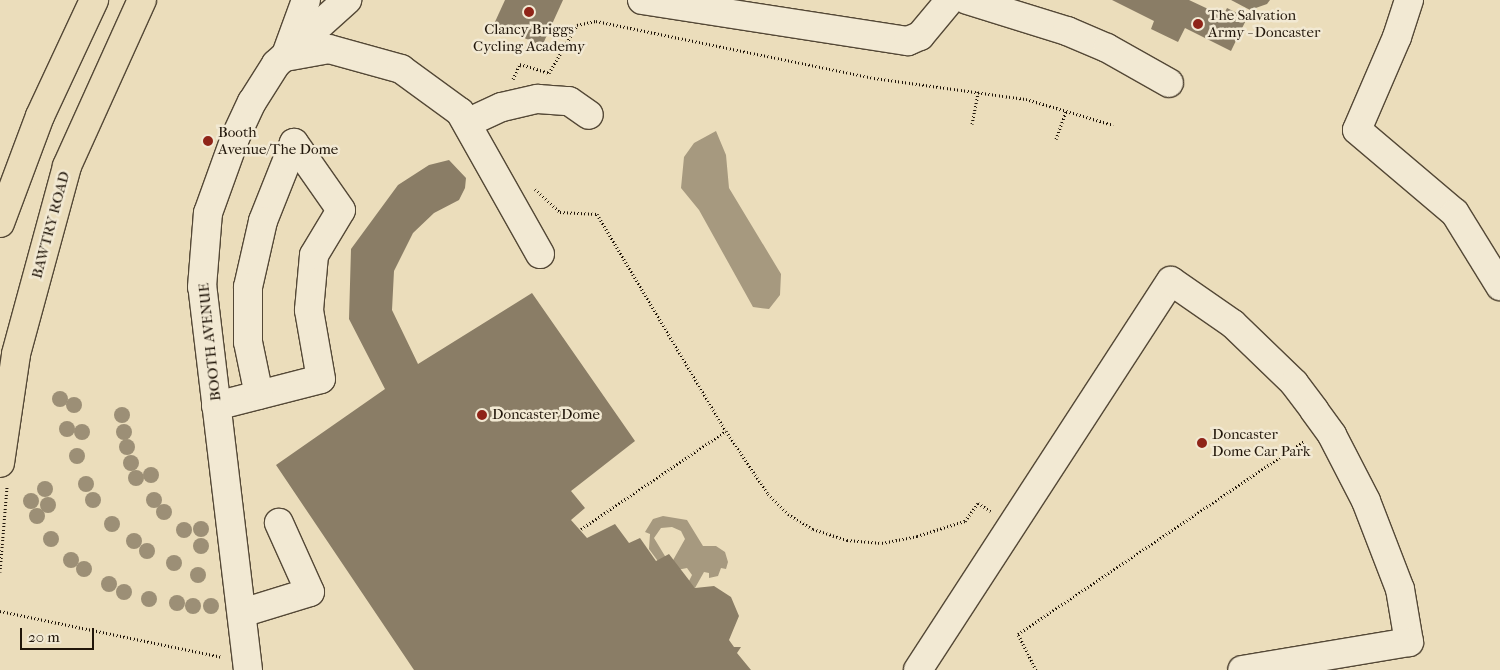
<!DOCTYPE html>
<style>
body{margin:0}
#map{position:relative;width:1500px;height:670px;overflow:hidden;background:#ebddbb;font-family:"IM FELL French Canon",serif}
div>[style]{position:absolute}
.water>*{inset:0;background:#a6997f}
.building>*{inset:0;background:#8a7d66}
.path>*{height:3px;margin-top:-1.5px;transform-origin:0;background:repeating-linear-gradient(90deg,#21160a 0 1px,transparent 0 3.5px)}
.roads{filter:drop-shadow(1px 0 #544836) drop-shadow(-1px 0 #544836) drop-shadow(0 1px #544836) drop-shadow(0 -1px #544836)}
.minor>*{height:28px;margin:-14px;padding:0 14px;transform-origin:14px;border-radius:14px;background:#f2e9d3}
.highway>*{height:28px;margin:-14px;padding:0 14px;transform-origin:14px;border-radius:14px;background:#ebddbb}
.trees>*{width:16px;height:16px;margin:-8px;border-radius:50%;background:#9c8f76}
.dots>*{width:14px;height:14px;translate:-50% -50%;box-sizing:border-box;border:2px solid #f2e9d3;border-radius:50%}
span{translate:-50% -50%;white-space:nowrap;text-align:center;line-height:1.15;-webkit-text-stroke:5px #f2e9d3;paint-order:stroke}
.poi-label{font-size:15px;color:#21160a}
.left{translate:0 -50%;text-align:left}
.street-label{font-size:15px;color:#21160a}
.scale{position:absolute;left:20px;top:628px;width:74px;height:22px;box-sizing:border-box;border:2px solid #21160a;border-top:0;padding-left:6px;font-size:15px;line-height:18px;white-space:nowrap;color:#21160a;-webkit-text-stroke:4px #f2e9d3;paint-order:stroke}
</style>
<div id="map">
<div class="water">
<div style="clip-path:polygon(716px 131px,726px 155px,729px 188px,781px 274px,780px 295px,769px 309px,753px 307px,699px 210px,681px 188px,684px 157px,694px 143px)"></div>
<div style="clip-path:polygon(evenodd,663px 516px,687px 520px,703px 546px,716px 546px,725px 552px,728px 562px,726px 569px,721px 568px,718px 576px,709px 578px,709px 573px,704px 572px,695px 588px,689px 581px,692px 575px,687px 568px,667px 572px,663px 568px,649px 549px,650px 534px,645px 532px,653px 519px,663px 516px,672px 527px,681px 531px,685px 539px,672px 562px,668px 561px,654px 538px,661px 528px,672px 527px)"></div>
</div>
<div class="building">
<div style="clip-path:polygon(505px 0,563px 0,542px 46px,494px 24px)"></div>
<div style="clip-path:polygon(1112px 0,1189px 0,1223px 16px,1227px 8px,1247px 18px,1231px 51px,1185px 28px,1178px 42px,1151px 29px,1154px 21px)"></div>
<div style="clip-path:polygon(1231px 0,1270px 0,1267px 4px,1250px 10px)"></div>
<div style="clip-path:polygon(449px 160px,466px 178px,465px 188px,459px 200px,434px 213px,413px 233px,394px 271px,392px 310px,418px 364px,532px 293px,635px 441px,571px 491px,585px 508px,571px 520px,587px 538px,615px 524px,629px 543px,640px 538px,656px 561px,669px 554px,695px 588px,714px 586px,731px 597px,739px 616px,729px 640px,734px 647px,741px 647px,737px 653px,751px 670px,414px 670px,276px 465px,385px 389px,349px 319px,351px 249px,398px 185px,429px 165px)"></div>
</div>
<div class="path">
<div style="left:513px;top:79px;width:17px;rotate:-65deg"></div>
<div style="left:520px;top:64px;width:30px;rotate:17deg"></div>
<div style="left:549px;top:73px;width:56px;rotate:-59.7deg"></div>
<div style="left:577px;top:25px;width:19px;rotate:-12deg"></div>
<div style="left:596px;top:21px;width:284px;rotate:11.6deg"></div>
<div style="left:874px;top:78px;width:153px;rotate:7.9deg"></div>
<div style="left:1026px;top:99px;width:91px;rotate:16.6deg"></div>
<div style="left:972px;top:124px;width:33px;rotate:-79deg"></div>
<div style="left:1056px;top:139px;width:30px;rotate:-70deg"></div>
<div style="left:535px;top:189px;width:34px;rotate:43deg"></div>
<div style="left:560px;top:212px;width:37px;rotate:3deg"></div>
<div style="left:597px;top:214px;width:252px;rotate:59.3deg"></div>
<div style="left:726px;top:431px;width:76px;rotate:56.3deg"></div>
<div style="left:768px;top:494px;width:28px;rotate:45deg"></div>
<div style="left:788px;top:514px;width:29px;rotate:31deg"></div>
<div style="left:813px;top:529px;width:36px;rotate:18deg"></div>
<div style="left:847px;top:540px;width:35px;rotate:5deg"></div>
<div style="left:882px;top:543px;width:36px;rotate:-11deg"></div>
<div style="left:917px;top:536px;width:50px;rotate:-17.4deg"></div>
<div style="left:965px;top:521px;width:22px;rotate:-54deg"></div>
<div style="left:978px;top:503px;width:15px;rotate:32deg"></div>
<div style="left:581px;top:529px;width:175px;rotate:-34.1deg"></div>
<div style="left:0;top:572px;width:85px;rotate:-85.3deg"></div>
<div style="left:0;top:611px;width:227px;rotate:11.7deg"></div>
<div style="left:1036px;top:670px;width:40px;rotate:-116.6deg"></div>
<div style="left:1018px;top:634px;width:345px;rotate:-34deg"></div>
</div>
<div class="roads">
<div class="minor">
<div style="left:642px;top:0;width:269px;rotate:8.8deg"></div>
<div style="left:908px;top:41px;width:13px;rotate:-23deg"></div>
<div style="left:920px;top:36px;width:47px;rotate:-50.2deg"></div>
<div style="left:967px;top:0;width:105px;rotate:17.2deg"></div>
<div style="left:1067px;top:31px;width:43px;rotate:23deg"></div>
<div style="left:1107px;top:48px;width:71px;rotate:29.4deg"></div>
<div style="left:1409px;top:0;width:39px;rotate:108deg"></div>
<div style="left:1397px;top:37px;width:101px;rotate:113.3deg"></div>
<div style="left:1357px;top:130px;width:128px;rotate:40.3deg"></div>
<div style="left:1455px;top:213px;width:86px;rotate:58.3deg"></div>
<div style="left:287px;top:52px;width:55px;rotate:-69.9deg"></div>
<div style="left:285px;top:57px;width:45px;rotate:-10.3deg"></div>
<div style="left:329px;top:49px;width:75px;rotate:15.5deg"></div>
<div style="left:401px;top:69px;width:73px;rotate:36.1deg"></div>
<div style="left:460px;top:112px;width:163px;rotate:60.6deg"></div>
<div style="left:467px;top:123px;width:38px;rotate:-25deg"></div>
<div style="left:502px;top:107px;width:37px;rotate:-13deg"></div>
<div style="left:538px;top:99px;width:31px;rotate:4deg"></div>
<div style="left:569px;top:101px;width:24px;rotate:35deg"></div>
<div style="left:216px;top:406px;width:108px;rotate:-14.4deg"></div>
<div style="left:321px;top:379px;width:70px;rotate:-99.9deg"></div>
<div style="left:309px;top:310px;width:55px;rotate:-84.8deg"></div>
<div style="left:314px;top:255px;width:52px;rotate:-59deg"></div>
<div style="left:341px;top:210px;width:82px;rotate:-125deg"></div>
<div style="left:294px;top:143px;width:84px;rotate:111.7deg"></div>
<div style="left:263px;top:221px;width:68px;rotate:102.8deg"></div>
<div style="left:248px;top:287px;width:55px;rotate:90deg"></div>
<div style="left:248px;top:342px;width:54px;rotate:78.3deg"></div>
<div style="left:242px;top:613px;width:71px;rotate:-17.2deg"></div>
<div style="left:310px;top:592px;width:76px;rotate:-114.2deg"></div>
<div style="left:248px;top:670px;width:386px;rotate:-96.8deg"></div>
<div style="left:202px;top:287px;width:74px;rotate:-85.4deg"></div>
<div style="left:208px;top:213px;width:80px;rotate:-70.2deg"></div>
<div style="left:235px;top:138px;width:40px;rotate:-65deg"></div>
<div style="left:252px;top:102px;width:45px;rotate:-57.7deg"></div>
<div style="left:276px;top:64px;width:96px;rotate:-42deg"></div>
<div style="left:918px;top:670px;width:464px;rotate:-57deg"></div>
<div style="left:1171px;top:281px;width:75px;rotate:34.7deg"></div>
<div style="left:1233px;top:324px;width:85px;rotate:44deg"></div>
<div style="left:1294px;top:383px;width:34px;rotate:53deg"></div>
<div style="left:1314px;top:410px;width:31px;rotate:54deg"></div>
<div style="left:1332px;top:435px;width:74px;rotate:62.7deg"></div>
<div style="left:1366px;top:501px;width:94px;rotate:68.9deg"></div>
<div style="left:1400px;top:589px;width:54px;rotate:80.4deg"></div>
<div style="left:1409px;top:642px;width:169px;rotate:170.5deg"></div>
</div>
<div class="highway">
<div style="left:0;top:223px;width:114px;rotate:-69.5deg"></div>
<div style="left:40px;top:116px;width:128px;rotate:-65deg"></div>
<div style="left:0;top:463px;width:110px;rotate:-81.6deg"></div>
<div style="left:16px;top:354px;width:195px;rotate:-74.8deg"></div>
<div style="left:67px;top:166px;width:182px;rotate:-65.7deg"></div>
</div>
</div>
<div class="trees">
<div style="left:60px;top:399px"></div>
<div style="left:74px;top:405px"></div>
<div style="left:122px;top:415px"></div>
<div style="left:67px;top:429px"></div>
<div style="left:82px;top:432px"></div>
<div style="left:124px;top:432px"></div>
<div style="left:127px;top:447px"></div>
<div style="left:77px;top:456px"></div>
<div style="left:131px;top:463px"></div>
<div style="left:151px;top:475px"></div>
<div style="left:136px;top:478px"></div>
<div style="left:86px;top:484px"></div>
<div style="left:45px;top:489px"></div>
<div style="left:93px;top:500px"></div>
<div style="left:154px;top:500px"></div>
<div style="left:31px;top:501px"></div>
<div style="left:48px;top:505px"></div>
<div style="left:164px;top:512px"></div>
<div style="left:37px;top:516px"></div>
<div style="left:112px;top:524px"></div>
<div style="left:201px;top:529px"></div>
<div style="left:184px;top:530px"></div>
<div style="left:51px;top:539px"></div>
<div style="left:134px;top:541px"></div>
<div style="left:201px;top:546px"></div>
<div style="left:147px;top:551px"></div>
<div style="left:71px;top:560px"></div>
<div style="left:174px;top:563px"></div>
<div style="left:84px;top:569px"></div>
<div style="left:198px;top:575px"></div>
<div style="left:109px;top:584px"></div>
<div style="left:124px;top:592px"></div>
<div style="left:149px;top:599px"></div>
<div style="left:177px;top:603px"></div>
<div style="left:193px;top:606px"></div>
<div style="left:211px;top:606px"></div>
</div>
<div class="dots">
<div style="left:529px;top:12px;background:#8f2418"></div>
<div style="left:1198px;top:24px;background:#8f2418"></div>
<div style="left:208px;top:141px;background:#8f2418"></div>
<div style="left:482px;top:415px;background:#8f2418"></div>
<div style="left:1202px;top:443px;background:#8f2418"></div>
</div>
<div class="poi-label">
<span class="left" style="left:1208px;top:24px">The Salvation<br>Army - Doncaster</span>
<span style="left:529px;top:38px">Clancy Briggs<br>Cycling Academy</span>
<span class="left" style="left:218px;top:141px">Booth<br>Avenue/The Dome</span>
<span class="left" style="left:492px;top:415px">Doncaster Dome</span>
<span class="left" style="left:1212px;top:443px">Doncaster<br>Dome Car Park</span>
</div>
<div class="street-label">
<span style="left:51px;top:225px;rotate:-75deg">BAWTRY ROAD</span>
<span style="left:210px;top:342px;rotate:-96deg">BOOTH AVENUE</span>
</div>
<div class="scale">20 m</div>
</div>
